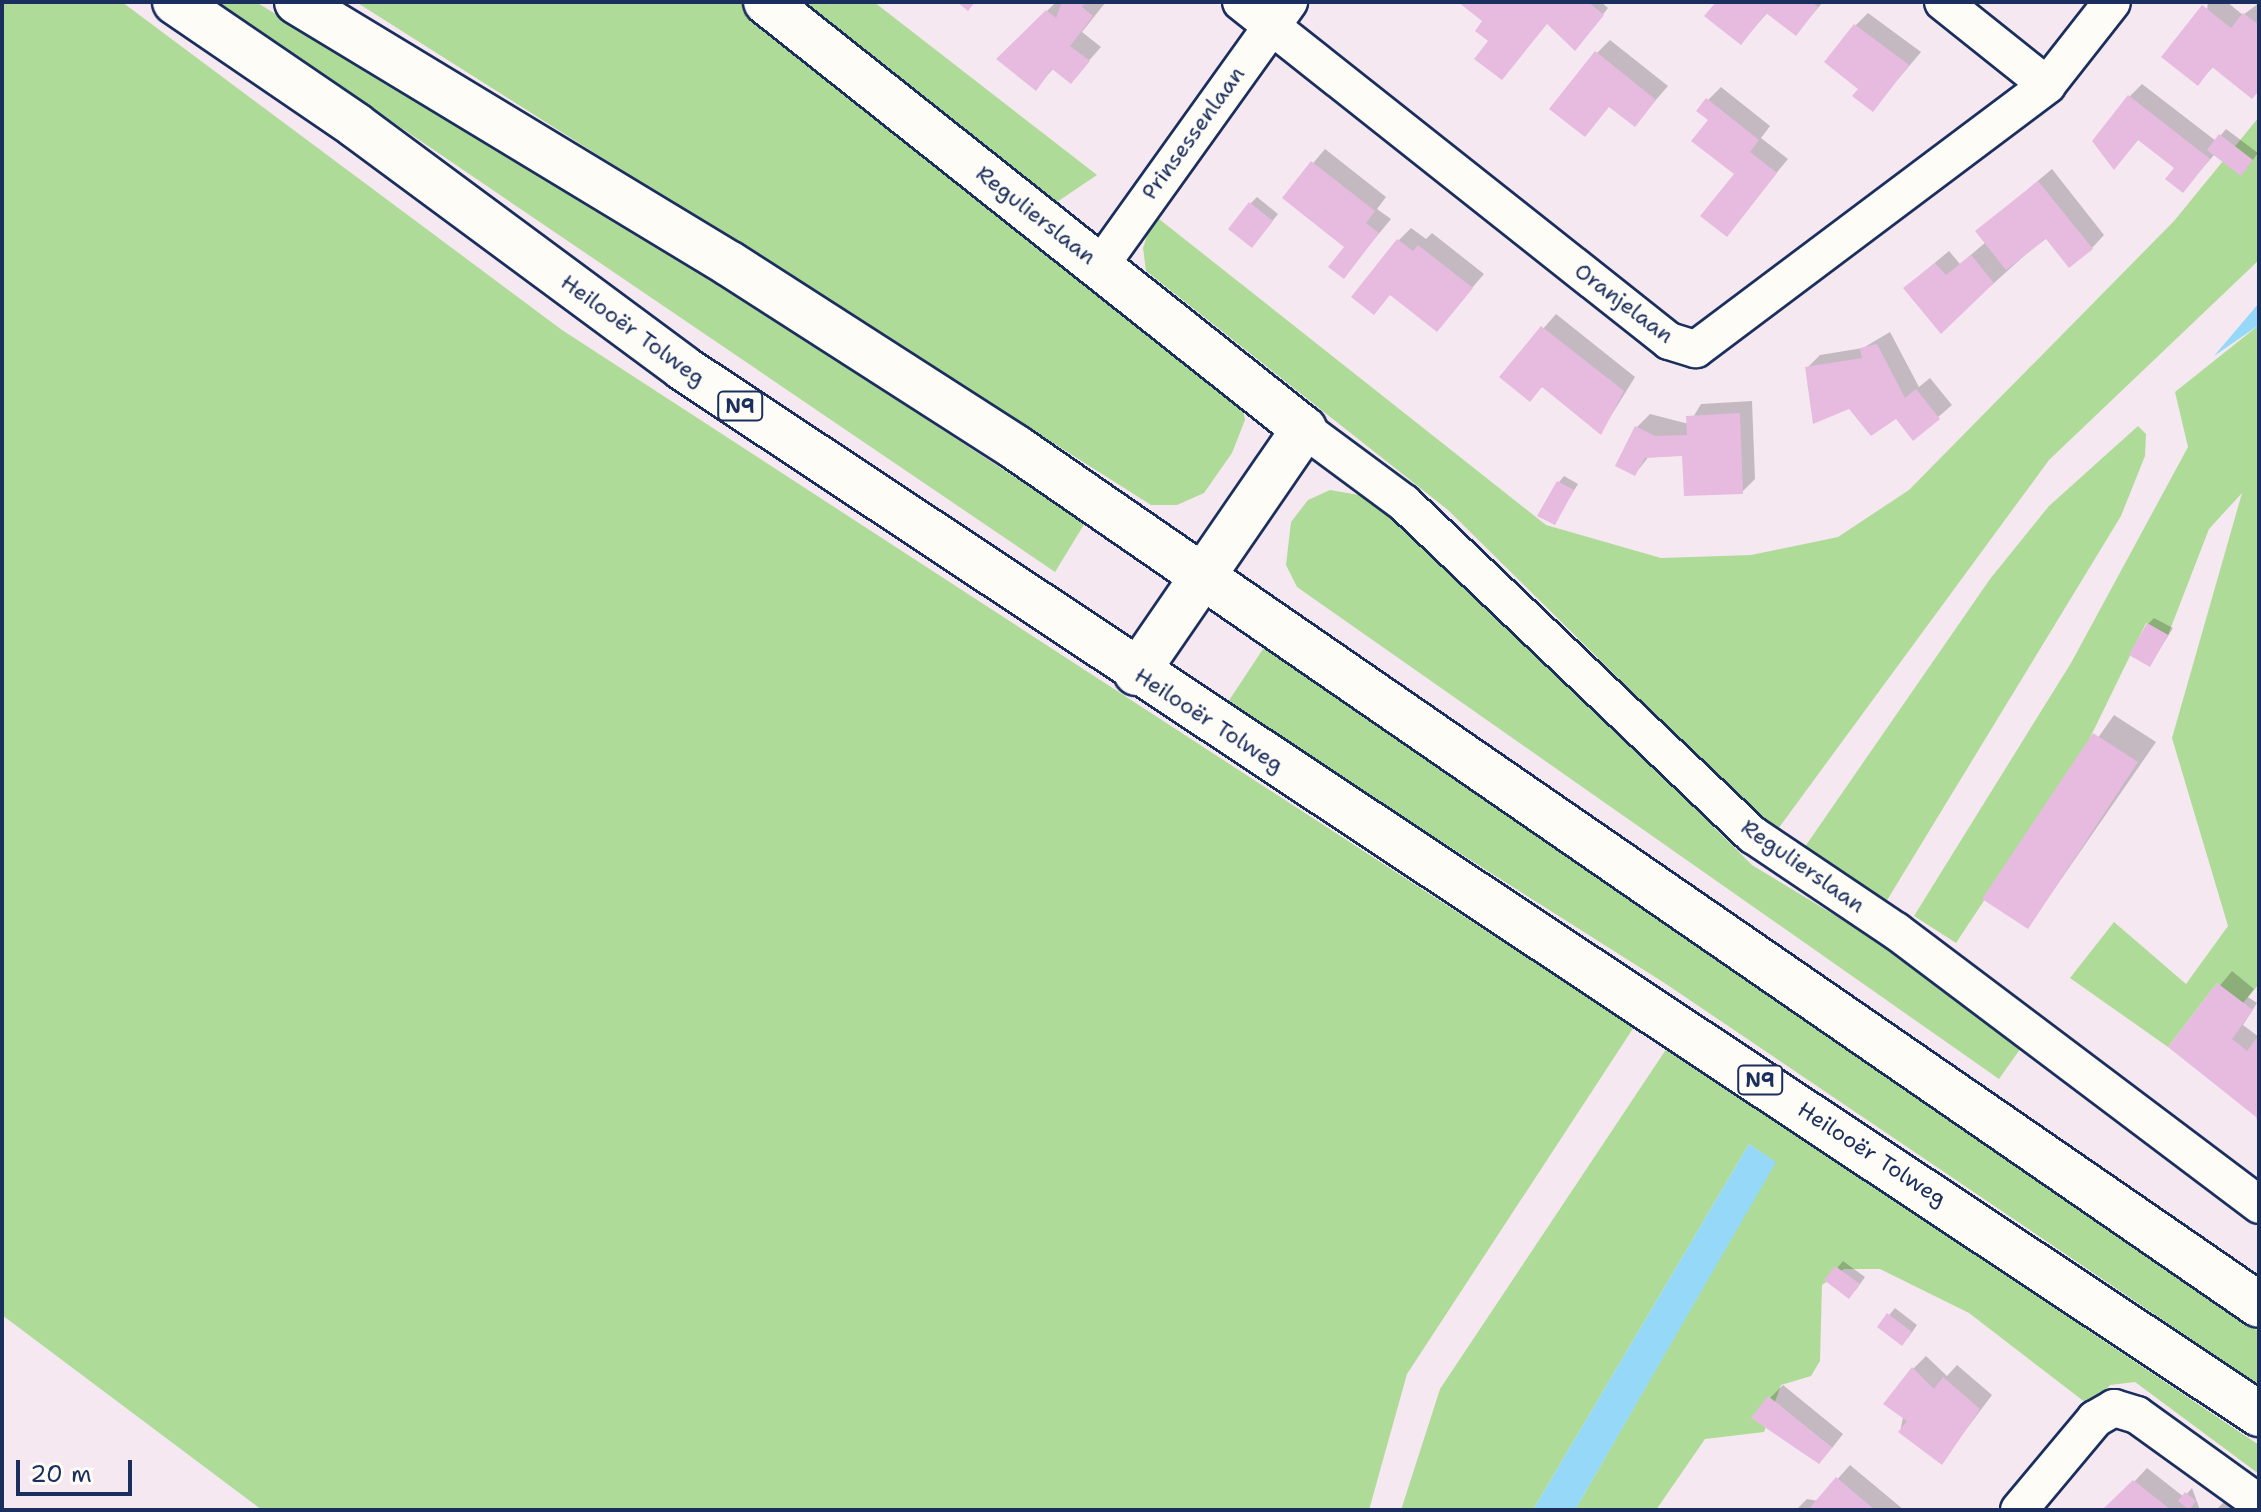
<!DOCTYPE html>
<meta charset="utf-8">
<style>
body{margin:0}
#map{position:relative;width:2261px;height:1512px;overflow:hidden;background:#f6e8f0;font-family:"Shantell Sans",sans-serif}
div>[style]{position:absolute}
.green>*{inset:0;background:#afdb99}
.water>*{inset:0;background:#95d8f7}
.shadow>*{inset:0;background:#0003}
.building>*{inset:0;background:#e7bbe0}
.roads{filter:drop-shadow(2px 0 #1b2f5e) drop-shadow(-2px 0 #1b2f5e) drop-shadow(0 2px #1b2f5e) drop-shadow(0 -2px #1b2f5e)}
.street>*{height:36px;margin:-18px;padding:0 18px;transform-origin:18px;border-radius:18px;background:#fdfcf7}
.secondary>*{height:44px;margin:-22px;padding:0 22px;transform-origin:22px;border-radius:22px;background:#fdfcf7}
.highway>*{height:44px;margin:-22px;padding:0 22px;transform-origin:22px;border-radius:22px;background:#fdfcf7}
span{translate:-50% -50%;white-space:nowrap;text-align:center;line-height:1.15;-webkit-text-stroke:8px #fdfcf7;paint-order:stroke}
.shield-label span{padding:2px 6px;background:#fdfcf7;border:2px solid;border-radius:6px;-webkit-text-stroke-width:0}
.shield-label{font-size:20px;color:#1b2f5e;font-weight:700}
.street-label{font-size:22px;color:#1b2f5e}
.frame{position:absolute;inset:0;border:4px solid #1b2f5e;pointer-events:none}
.scale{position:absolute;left:16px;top:1460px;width:116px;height:36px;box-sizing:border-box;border:4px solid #1b2f5e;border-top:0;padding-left:10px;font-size:24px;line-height:28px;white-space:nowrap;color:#1b2f5e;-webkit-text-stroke:6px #fdfcf7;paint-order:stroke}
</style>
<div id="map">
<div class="green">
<div style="clip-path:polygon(2px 2px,122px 2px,562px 330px,1634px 1027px,1407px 1374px,1369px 1510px,262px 1510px,2px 1315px)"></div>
<div style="clip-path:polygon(216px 2px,256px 2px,781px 324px,1085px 523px,1055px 572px)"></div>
<div style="clip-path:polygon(356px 2px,743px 2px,1124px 299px,1242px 403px,1245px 420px,1232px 453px,1204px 493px,1177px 505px,1151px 505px)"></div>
<div style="clip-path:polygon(800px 2px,874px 2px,1097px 175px,1057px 202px)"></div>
<div style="clip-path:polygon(2259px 117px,2259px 260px,2049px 460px,1775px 833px,1448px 510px,1146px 271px,1143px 248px,1154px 215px,1546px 525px,1661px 558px,1751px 555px,1838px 537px,1909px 490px,2174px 221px)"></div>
<div style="clip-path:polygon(2259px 325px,2259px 984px,2243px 1003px,2217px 983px,2168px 1047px,2070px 978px,2114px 922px,2186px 984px,2228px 926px,2172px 738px,2242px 493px,2209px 529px,2168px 635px,2146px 623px,2086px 746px,1956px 943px,1914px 916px,2071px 663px,2188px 447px,2175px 392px)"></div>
<div style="clip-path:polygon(2138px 426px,2146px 434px,2145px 456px,2121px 516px,1886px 902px,1802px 851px,1990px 579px,2049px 506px)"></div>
<div style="clip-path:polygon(1330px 490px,1376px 498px,1404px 520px,1752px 865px,1905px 958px,2023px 1045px,1999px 1079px,1297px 587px,1286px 565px,1291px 522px,1308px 500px)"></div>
<div style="clip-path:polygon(1265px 646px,2259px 1332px,2259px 1385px,1666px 984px,1226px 705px)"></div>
<div style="clip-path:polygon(1667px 1048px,2259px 1445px,2259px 1474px,2135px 1382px,2110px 1385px,2090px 1406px,1969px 1313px,1880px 1269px,1844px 1269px,1822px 1285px,1820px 1361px,1811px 1376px,1781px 1385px,1764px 1432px,1705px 1439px,1656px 1510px,1575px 1510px,1775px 1162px,1749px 1144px,1533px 1510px,1401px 1510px,1440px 1389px)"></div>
</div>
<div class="water">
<div style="clip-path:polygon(2259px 303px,2259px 325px,2214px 356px)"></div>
<div style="clip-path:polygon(1749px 1144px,1776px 1162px,1575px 1510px,1533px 1510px)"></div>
</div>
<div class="shadow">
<div style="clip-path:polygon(1056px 2px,1105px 3px,1082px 32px,1101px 47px,1071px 81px,1054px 68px,1036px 88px,999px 59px)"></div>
<div style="clip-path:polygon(1461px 2px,1601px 2px,1608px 8px,1581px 42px,1548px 22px,1502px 78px,1485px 21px)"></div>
<div style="clip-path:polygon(1718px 2px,1823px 2px,1796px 34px,1768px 12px,1741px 43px)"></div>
<div style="clip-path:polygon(2208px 2px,2227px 2px,2243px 15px,2259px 3px,2259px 90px,2214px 66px,2198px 83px)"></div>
<div style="clip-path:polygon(1868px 13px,1921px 52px,1872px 110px,1855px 26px)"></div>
<div style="clip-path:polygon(1610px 40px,1668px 86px,1634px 125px,1597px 53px)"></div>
<div style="clip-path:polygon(2142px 84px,2216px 141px,2226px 129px,2258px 153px,2247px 168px,2215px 154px,2183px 190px,2176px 168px,2139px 139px,2114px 167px,2130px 96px)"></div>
<div style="clip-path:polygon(1721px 87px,1770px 126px,1761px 138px,1788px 159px,1726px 234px,1737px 174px,1708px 100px)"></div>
<div style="clip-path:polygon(1325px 149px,1386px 197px,1377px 209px,1391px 219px,1343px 277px,1346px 247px,1284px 198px)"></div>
<div style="clip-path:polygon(2052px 169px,2104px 235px,2092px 248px,2046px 236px,1941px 331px,1919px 276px,1949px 251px,1960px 264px,1986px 242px,1978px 231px)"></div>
<div style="clip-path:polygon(1257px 197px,1278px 214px,1258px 239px,1251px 203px)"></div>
<div style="clip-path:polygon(1411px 228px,1426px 239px,1432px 233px,1484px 274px,1437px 329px,1398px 241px)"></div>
<div style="clip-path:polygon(1556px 314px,1635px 377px,1601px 432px,1543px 386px,1501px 377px)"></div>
<div style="clip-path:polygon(1890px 332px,1919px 387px,1930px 378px,1952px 405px,1914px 438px,1896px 416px,1850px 407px,1807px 368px,1820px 355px,1863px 348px)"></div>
<div style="clip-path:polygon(1752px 401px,1755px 479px,1742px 492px,1684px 454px,1650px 455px,1635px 474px,1637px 427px,1650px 414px,1689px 424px,1701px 404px)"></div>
<div style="clip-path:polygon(1564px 476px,1578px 484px,1554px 523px,1559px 482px)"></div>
<div style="clip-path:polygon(2154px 618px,2173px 628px,2150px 665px,2148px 624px)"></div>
<div style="clip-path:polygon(2114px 715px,2156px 742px,2028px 927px,1985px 898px)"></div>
<div style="clip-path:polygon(2232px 971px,2254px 989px,2248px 997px,2257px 1003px,2243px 1025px,2259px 1037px,2259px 1116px,2170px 1046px)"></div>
<div style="clip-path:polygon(1843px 1261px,1865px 1277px,1855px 1291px,1827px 1280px)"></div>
<div style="clip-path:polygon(1895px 1308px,1917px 1325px,1908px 1338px,1880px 1326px)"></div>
<div style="clip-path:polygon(1926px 1356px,1947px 1376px,1957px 1365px,1992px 1395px,1941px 1463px,1900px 1432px,1913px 1369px)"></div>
<div style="clip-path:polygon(1783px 1385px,1843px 1434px,1832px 1448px,1770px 1398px)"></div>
<div style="clip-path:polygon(1850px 1465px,1904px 1510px,1796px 1510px,1807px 1499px,1818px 1501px)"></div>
<div style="clip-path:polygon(2147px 1468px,2184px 1497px,2192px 1488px,2200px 1510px,2108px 1510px)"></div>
<div style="clip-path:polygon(2226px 1500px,2238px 1510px,2216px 1510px)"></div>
</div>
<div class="building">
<div style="clip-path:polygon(957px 2px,975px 2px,968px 11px)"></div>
<div style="clip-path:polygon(1062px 2px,1086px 2px,1082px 7px,1093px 16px,1070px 46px,1090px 61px,1071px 84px,1052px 69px,1036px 91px,996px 59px,1046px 10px,1056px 18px)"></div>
<div style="clip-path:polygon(1458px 2px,1588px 2px,1604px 15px,1575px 51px,1547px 24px,1502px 80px,1474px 59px,1488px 41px,1475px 31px,1482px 21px)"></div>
<div style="clip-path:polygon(1716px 2px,1811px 2px,1818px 7px,1796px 36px,1766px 13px,1741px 45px,1704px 16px)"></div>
<div style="clip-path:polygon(2202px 5px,2231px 28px,2243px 13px,2259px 25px,2259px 91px,2252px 99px,2212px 67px,2198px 86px,2161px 57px)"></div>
<div style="clip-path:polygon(1854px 24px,1909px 65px,1873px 112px,1852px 96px,1858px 89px,1824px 62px)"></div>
<div style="clip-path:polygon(1595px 51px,1656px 100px,1635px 127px,1609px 107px,1585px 137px,1549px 109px)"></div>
<div style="clip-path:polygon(2128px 95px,2210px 159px,2183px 193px,2165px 179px,2174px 168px,2138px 140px,2114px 170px,2092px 141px)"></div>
<div style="clip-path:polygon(1706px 98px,1759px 140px,1750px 152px,1777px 173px,1727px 237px,1700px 216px,1734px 174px,1691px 141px,1708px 120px,1696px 111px)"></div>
<div style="clip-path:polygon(2219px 134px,2253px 160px,2241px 176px,2207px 150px)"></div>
<div style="clip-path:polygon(1311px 161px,1375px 211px,1366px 223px,1379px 233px,1344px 279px,1328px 267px,1344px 247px,1282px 198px)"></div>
<div style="clip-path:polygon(2038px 181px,2093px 249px,2069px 268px,2046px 239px,2006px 270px,1975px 231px)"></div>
<div style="clip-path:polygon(1249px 202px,1273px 221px,1252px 248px,1228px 229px)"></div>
<div style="clip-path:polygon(1397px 239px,1413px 251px,1418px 245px,1473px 288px,1437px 332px,1390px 295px,1374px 315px,1351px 297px)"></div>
<div style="clip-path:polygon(1971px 255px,1994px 283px,1941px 334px,1903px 288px,1935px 263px,1946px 275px)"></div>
<div style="clip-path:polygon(1541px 326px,1624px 391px,1601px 435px,1542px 387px,1530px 402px,1499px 377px)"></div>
<div style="clip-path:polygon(1877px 344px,1905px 398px,1916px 389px,1940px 419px,1913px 441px,1896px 419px,1871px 436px,1849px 409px,1813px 424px,1805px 367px,1862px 358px,1860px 348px)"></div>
<div style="clip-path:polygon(1740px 413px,1743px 494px,1684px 496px,1682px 456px,1645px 458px,1635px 476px,1615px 466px,1635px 426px,1655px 436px,1687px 435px,1686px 416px)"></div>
<div style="clip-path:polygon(1557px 481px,1574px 490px,1555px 525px,1537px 516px)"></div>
<div style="clip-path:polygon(2147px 623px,2168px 635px,2150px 667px,2129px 655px)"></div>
<div style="clip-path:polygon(2093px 733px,2138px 762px,2028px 929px,1982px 899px)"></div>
<div style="clip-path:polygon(2217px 983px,2253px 1010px,2232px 1039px,2247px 1051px,2259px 1035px,2259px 1128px,2256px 1117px,2168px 1047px)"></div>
<div style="clip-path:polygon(1835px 1266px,1860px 1284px,1849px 1299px,1824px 1280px)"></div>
<div style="clip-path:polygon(1887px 1313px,1912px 1332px,1902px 1346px,1877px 1327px)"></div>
<div style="clip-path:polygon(1912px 1367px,1934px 1389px,1943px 1377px,1980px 1409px,1942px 1465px,1898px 1432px,1907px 1421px,1883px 1404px)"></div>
<div style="clip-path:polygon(1768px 1396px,1832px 1448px,1819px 1464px,1751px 1418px)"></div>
<div style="clip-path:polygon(1836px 1477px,1875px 1510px,1808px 1510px)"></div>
<div style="clip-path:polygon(2133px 1480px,2171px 1510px,2102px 1510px)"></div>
<div style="clip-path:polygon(2185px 1492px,2196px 1501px,2189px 1510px,2178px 1501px)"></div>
</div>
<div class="roads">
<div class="street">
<div style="left:1241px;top:2px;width:546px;rotate:38.38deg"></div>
<div style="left:1669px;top:341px;width:28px;rotate:17deg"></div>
<div style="left:1696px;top:349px;width:439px;rotate:-36.9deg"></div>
<div style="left:2047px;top:85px;width:105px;rotate:-51.9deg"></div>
<div style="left:1943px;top:2px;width:133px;rotate:38.6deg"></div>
<div style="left:1100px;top:266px;width:325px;rotate:-54.4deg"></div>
<div style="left:1304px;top:429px;width:124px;rotate:36.5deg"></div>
<div style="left:1404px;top:503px;width:482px;rotate:43.6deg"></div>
<div style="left:1753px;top:835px;width:172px;rotate:33.9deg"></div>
<div style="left:1896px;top:931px;width:455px;rotate:37deg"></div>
<div style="left:2019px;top:1510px;width:119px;rotate:-50.1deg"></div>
<div style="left:2095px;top:1419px;width:22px;rotate:-30deg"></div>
<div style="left:2114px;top:1408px;width:24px;rotate:17deg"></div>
<div style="left:2137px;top:1415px;width:150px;rotate:35.8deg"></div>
</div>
<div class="secondary">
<div style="left:766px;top:2px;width:687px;rotate:38.44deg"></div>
<div style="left:1304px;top:429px;width:296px;rotate:124.5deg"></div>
</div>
<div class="highway">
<div style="left:175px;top:2px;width:218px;rotate:34.3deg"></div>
<div style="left:355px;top:125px;width:408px;rotate:36.5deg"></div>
<div style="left:683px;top:368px;width:1892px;rotate:33.57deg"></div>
<div style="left:297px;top:2px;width:506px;rotate:31.18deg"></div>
<div style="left:730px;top:264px;width:339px;rotate:32.7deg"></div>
<div style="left:1015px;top:447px;width:1511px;rotate:34.59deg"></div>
</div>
</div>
<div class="shield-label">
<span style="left:740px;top:406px">N9</span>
<span style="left:1760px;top:1080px">N9</span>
</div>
<div class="street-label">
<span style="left:1193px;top:133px;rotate:-54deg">Prinsessenlaan</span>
<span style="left:1036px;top:215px;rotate:38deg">Regulierslaan</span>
<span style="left:1624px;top:303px;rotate:37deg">Oranjelaan</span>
<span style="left:633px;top:330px;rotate:36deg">Heilooër Tolweg</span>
<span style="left:1209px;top:720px;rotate:33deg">Heilooër Tolweg</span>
<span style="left:1803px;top:866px;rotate:35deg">Regulierslaan</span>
<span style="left:1872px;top:1154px;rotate:33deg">Heilooër Tolweg</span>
</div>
<div class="frame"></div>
<div class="scale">20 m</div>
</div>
